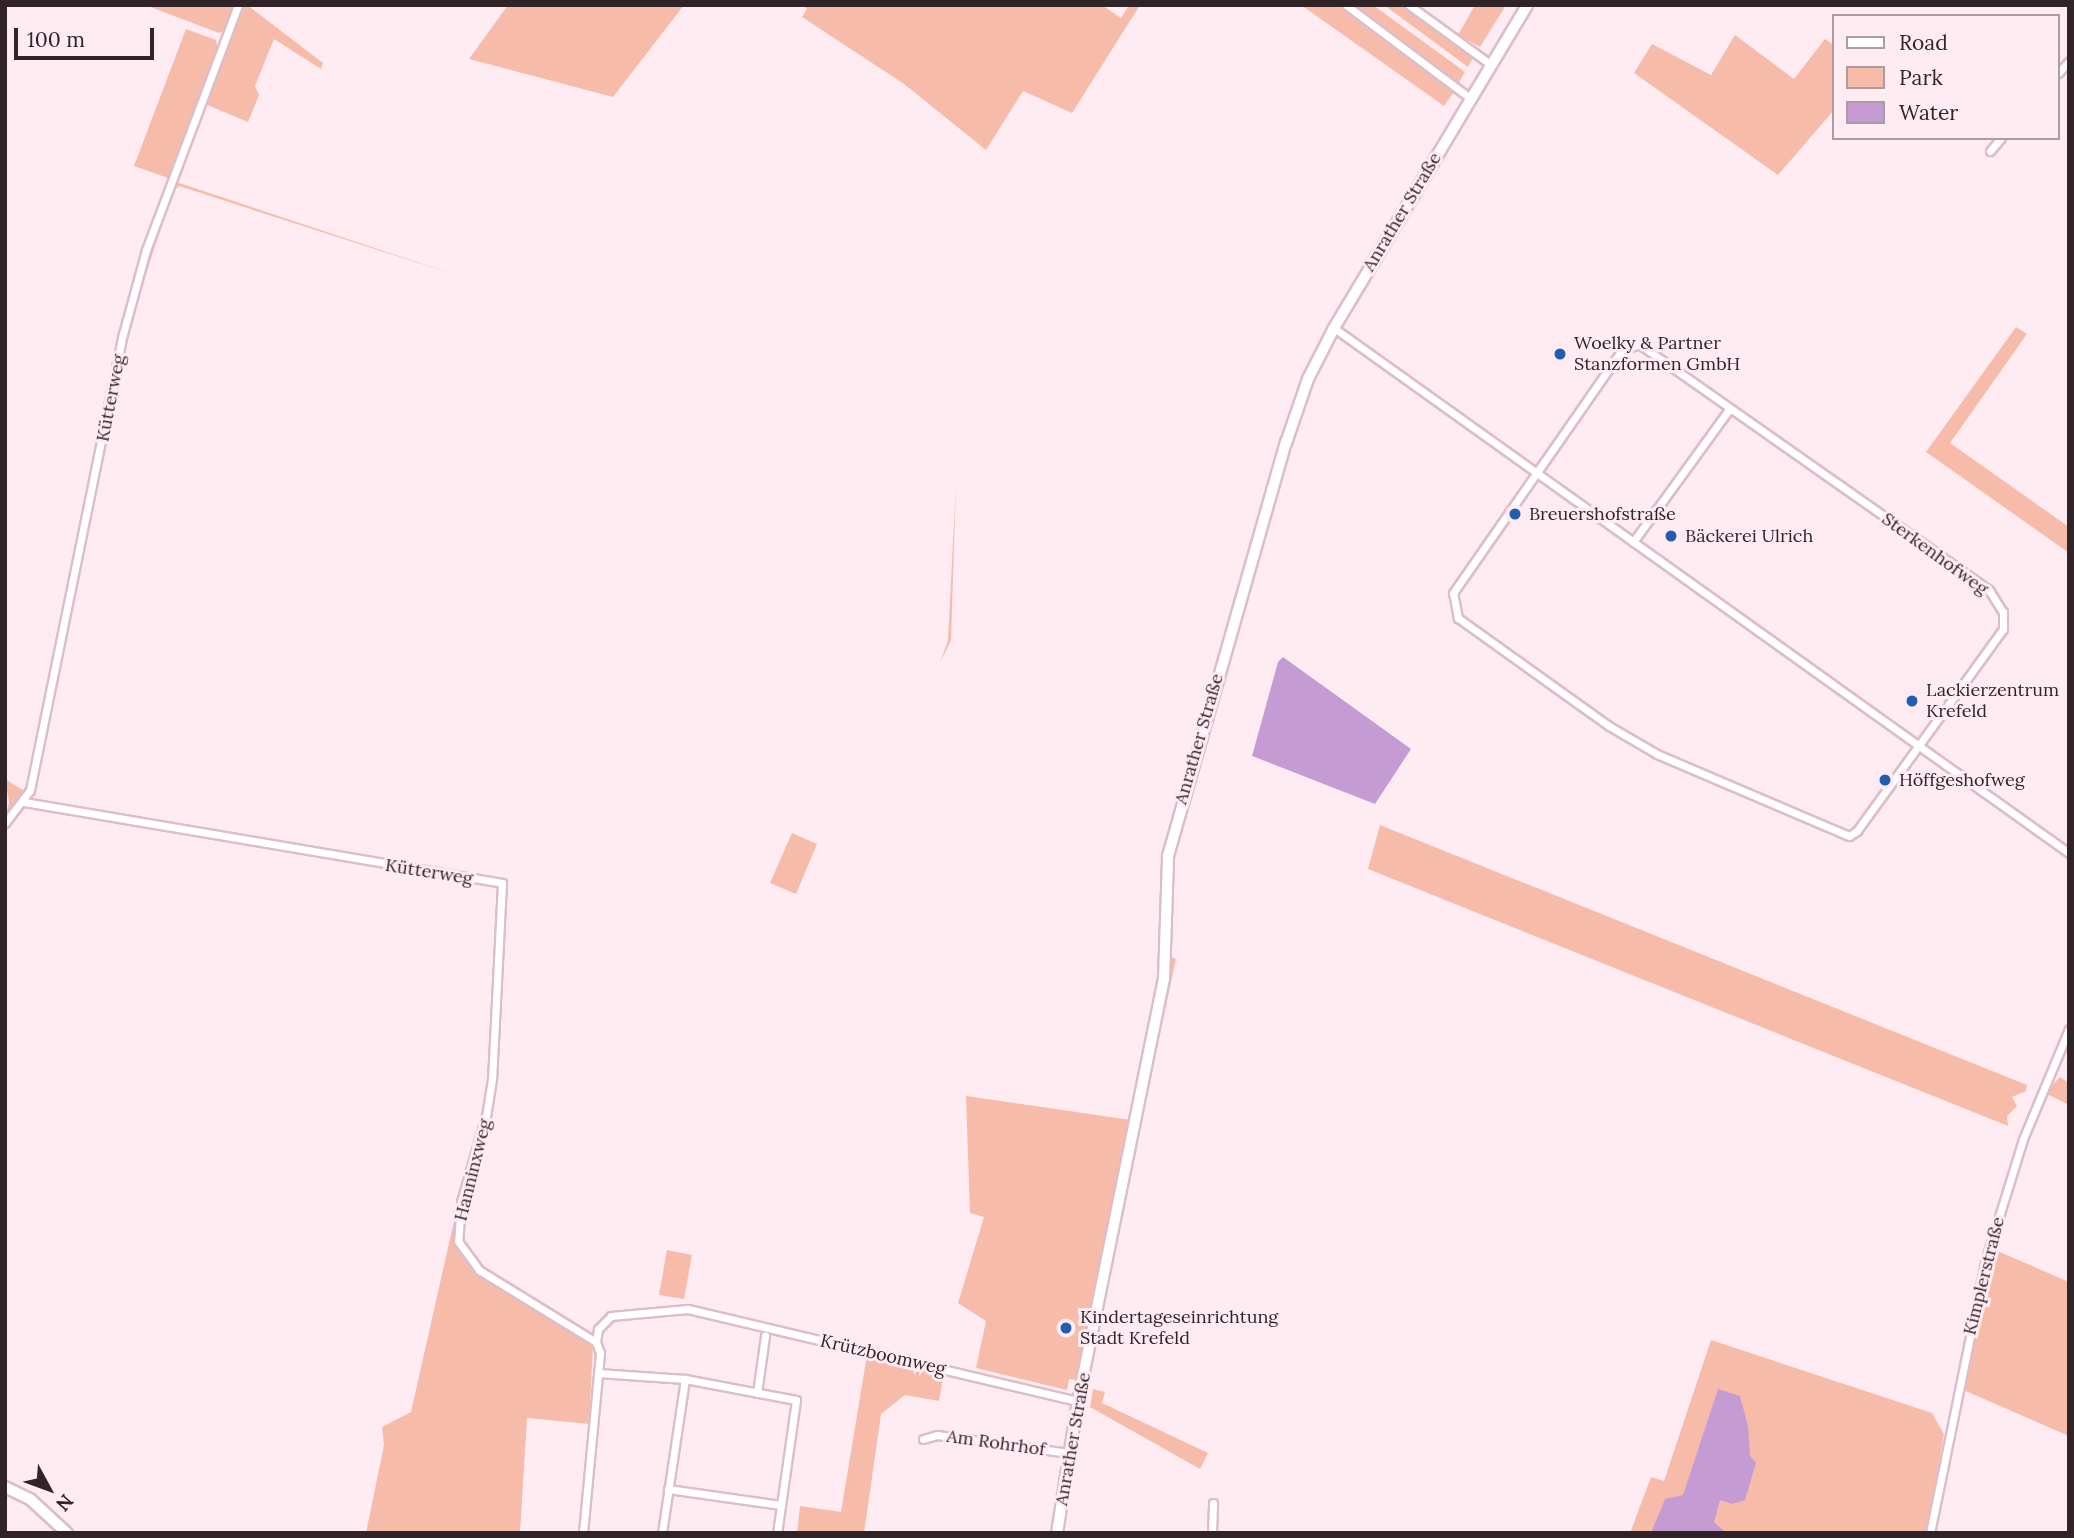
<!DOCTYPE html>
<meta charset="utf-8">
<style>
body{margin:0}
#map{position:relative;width:2074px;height:1538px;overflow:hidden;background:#ffecf2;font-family:Lora,serif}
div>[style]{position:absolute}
.green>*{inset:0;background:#f7bbaa}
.water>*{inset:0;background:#c59bd4}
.roads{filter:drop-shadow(2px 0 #ddbec8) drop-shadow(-2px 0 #ddbec8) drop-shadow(0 2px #ddbec8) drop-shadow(0 -2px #ddbec8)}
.street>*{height:7px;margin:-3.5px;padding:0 3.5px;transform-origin:3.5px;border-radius:3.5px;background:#fff}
.secondary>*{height:10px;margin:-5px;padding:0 5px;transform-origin:5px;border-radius:5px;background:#fff}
.dots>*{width:19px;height:19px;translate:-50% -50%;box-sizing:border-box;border:4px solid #ffecf2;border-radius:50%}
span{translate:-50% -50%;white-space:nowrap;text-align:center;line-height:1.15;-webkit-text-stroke:6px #ffecf2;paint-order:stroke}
.street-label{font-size:18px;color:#302428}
.poi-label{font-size:18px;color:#302428}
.left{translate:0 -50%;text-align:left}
.frame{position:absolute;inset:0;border:7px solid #302428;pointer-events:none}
.legend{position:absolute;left:1832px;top:14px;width:228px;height:126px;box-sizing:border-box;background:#ffecf2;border:2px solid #ac9ca1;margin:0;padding:9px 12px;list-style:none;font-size:21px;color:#302428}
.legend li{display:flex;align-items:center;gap:14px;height:35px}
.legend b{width:35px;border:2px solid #ac9ca1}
.north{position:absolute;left:14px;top:1454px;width:70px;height:70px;-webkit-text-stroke:5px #ffecf2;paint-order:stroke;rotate:131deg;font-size:19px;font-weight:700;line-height:28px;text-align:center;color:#302428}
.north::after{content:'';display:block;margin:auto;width:24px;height:32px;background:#302428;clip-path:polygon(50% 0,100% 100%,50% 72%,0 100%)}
.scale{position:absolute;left:14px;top:28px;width:140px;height:32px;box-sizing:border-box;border:4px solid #302428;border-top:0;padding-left:9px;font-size:21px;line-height:24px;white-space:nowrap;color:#302428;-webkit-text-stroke:5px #ffecf2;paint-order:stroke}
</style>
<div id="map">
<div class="green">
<div style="clip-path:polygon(145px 5px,235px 5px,225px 30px,219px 33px)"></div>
<div style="clip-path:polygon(240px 5px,247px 5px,323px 63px,321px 69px,274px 39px,255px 86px,259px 95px,248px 122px,205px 104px,177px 173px,180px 178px,176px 174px)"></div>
<div style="clip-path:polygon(508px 5px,684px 5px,613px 97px,469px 59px)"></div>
<div style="clip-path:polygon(802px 5px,1102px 5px,1121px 18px,1129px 5px,1140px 5px,1072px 113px,1023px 91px,986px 150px,904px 84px,802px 17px,807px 9px)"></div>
<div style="clip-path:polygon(1301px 5px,1339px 5px,1454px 92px,1444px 106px)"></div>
<div style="clip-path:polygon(1352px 5px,1373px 5px,1450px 61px,1465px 72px,1458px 84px)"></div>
<div style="clip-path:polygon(1384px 5px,1404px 5px,1474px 56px,1468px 67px)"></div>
<div style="clip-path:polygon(1475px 5px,1506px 5px,1480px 47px,1458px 35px)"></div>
<div style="clip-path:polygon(186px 29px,216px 40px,218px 51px,168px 178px,134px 166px)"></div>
<div style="clip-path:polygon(1735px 35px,1794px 79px,1825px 39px,1834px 45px,1834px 110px,1778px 175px,1634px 73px,1652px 44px,1711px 75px)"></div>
<div style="clip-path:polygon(179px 183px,465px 278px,179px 186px,172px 192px,127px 335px,61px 655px,125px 334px,148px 251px,174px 184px)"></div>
<div style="clip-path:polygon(2016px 327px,2027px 334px,1950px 443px,2069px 527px,2069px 553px,1926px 452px)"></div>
<div style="clip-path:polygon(956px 484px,951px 640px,940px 663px,948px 640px)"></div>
<div style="clip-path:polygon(5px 779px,26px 792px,5px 820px,9px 802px)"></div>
<div style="clip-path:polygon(1380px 825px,2027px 1085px,2026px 1091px,2012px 1097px,2017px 1106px,2007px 1116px,2008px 1126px,1368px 869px)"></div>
<div style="clip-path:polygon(792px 833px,817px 844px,796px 894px,770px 883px)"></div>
<div style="clip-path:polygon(1169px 956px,1176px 959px,1131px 1169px,1129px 1168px)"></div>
<div style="clip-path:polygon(2060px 1077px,2069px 1083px,2069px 1105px,2045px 1093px)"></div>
<div style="clip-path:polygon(966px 1096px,1131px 1120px,1079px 1380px,1069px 1379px,1067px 1390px,976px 1368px,986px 1321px,958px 1303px,984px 1217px,970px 1213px)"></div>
<div style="clip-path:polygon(1126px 1190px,1110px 1278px,1086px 1382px)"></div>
<div style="clip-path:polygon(454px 1221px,455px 1244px,476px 1272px,593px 1346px,589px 1424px,527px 1418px,520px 1533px,366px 1533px,384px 1445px,382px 1427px,411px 1412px)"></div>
<div style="clip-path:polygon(667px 1250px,692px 1255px,684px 1299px,659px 1295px)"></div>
<div style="clip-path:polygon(1995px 1250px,2069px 1282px,2069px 1436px,1961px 1389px)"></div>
<div style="clip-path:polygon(1711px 1340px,1932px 1413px,1944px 1434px,1927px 1533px,1630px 1533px,1651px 1477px,1664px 1481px)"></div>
<div style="clip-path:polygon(867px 1355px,944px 1373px,939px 1401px,905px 1395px,881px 1414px,864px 1533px,797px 1533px,800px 1506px,841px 1512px)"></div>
<div style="clip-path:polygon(1093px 1389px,1105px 1392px,1102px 1403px,1208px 1453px,1200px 1469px,1090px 1407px)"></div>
</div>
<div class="water">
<div style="clip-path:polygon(1283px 657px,1411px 749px,1375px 804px,1252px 756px,1278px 662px)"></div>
<div style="clip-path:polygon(1718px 1389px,1740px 1396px,1748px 1426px,1750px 1456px,1756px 1463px,1745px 1500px,1732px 1504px,1720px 1500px,1714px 1522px,1726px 1533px,1651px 1533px,1665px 1499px,1683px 1495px)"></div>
</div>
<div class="roads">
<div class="street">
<div style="left:1346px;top:5px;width:155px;rotate:36.9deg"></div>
<div style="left:1409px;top:5px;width:100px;rotate:36.1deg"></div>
<div style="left:2058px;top:73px;width:16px;rotate:-47deg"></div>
<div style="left:1990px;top:151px;width:17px;rotate:-50deg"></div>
<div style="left:1334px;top:328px;width:903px;rotate:35.54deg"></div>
<div style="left:1639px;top:344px;width:428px;rotate:35.1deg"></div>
<div style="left:1989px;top:590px;width:26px;rotate:58deg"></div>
<div style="left:2003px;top:612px;width:17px;rotate:90deg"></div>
<div style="left:2003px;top:629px;width:249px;rotate:125.9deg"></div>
<div style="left:1857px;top:831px;width:9px;rotate:148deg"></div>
<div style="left:1849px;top:836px;width:209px;rotate:-156.9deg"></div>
<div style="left:1657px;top:754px;width:56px;rotate:-149.7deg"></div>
<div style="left:1609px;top:726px;width:186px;rotate:-144.4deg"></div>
<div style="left:1458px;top:618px;width:25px;rotate:-101deg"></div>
<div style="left:1453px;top:593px;width:296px;rotate:-55.2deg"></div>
<div style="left:1622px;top:350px;width:18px;rotate:-19deg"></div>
<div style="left:1633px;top:542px;width:165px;rotate:-54.1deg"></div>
<div style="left:24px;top:802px;width:485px;rotate:9.6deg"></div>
<div style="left:502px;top:883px;width:196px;rotate:92.9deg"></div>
<div style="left:492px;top:1079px;width:36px;rotate:99deg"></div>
<div style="left:486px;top:1115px;width:91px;rotate:106deg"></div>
<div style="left:461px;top:1202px;width:39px;rotate:94deg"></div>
<div style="left:458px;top:1241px;width:36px;rotate:54deg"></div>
<div style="left:479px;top:1270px;width:137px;rotate:31.6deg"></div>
<div style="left:5px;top:823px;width:41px;rotate:-52.9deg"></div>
<div style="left:30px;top:790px;width:465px;rotate:-78.5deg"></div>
<div style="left:123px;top:334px;width:87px;rotate:-74.7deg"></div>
<div style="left:146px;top:250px;width:262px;rotate:-69.4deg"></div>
<div style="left:598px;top:1373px;width:87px;rotate:3.9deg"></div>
<div style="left:685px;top:1379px;width:113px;rotate:10.7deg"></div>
<div style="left:796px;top:1400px;width:134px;rotate:98.1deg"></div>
<div style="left:757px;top:1393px;width:58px;rotate:-82deg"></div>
<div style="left:923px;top:1439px;width:15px;rotate:-16deg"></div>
<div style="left:937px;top:1435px;width:133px;rotate:7.8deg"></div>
<div style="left:668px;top:1489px;width:114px;rotate:8.1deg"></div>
<div style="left:583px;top:1533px;width:181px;rotate:-84.6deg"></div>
<div style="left:600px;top:1353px;width:12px;rotate:-110deg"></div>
<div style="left:596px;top:1342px;width:13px;rotate:-81deg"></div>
<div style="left:598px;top:1329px;width:18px;rotate:-45deg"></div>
<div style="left:611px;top:1316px;width:77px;rotate:-5.2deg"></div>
<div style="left:688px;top:1309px;width:401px;rotate:13.3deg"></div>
<div style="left:662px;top:1533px;width:156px;rotate:-81.5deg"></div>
<div style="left:1212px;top:1533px;width:30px;rotate:-88deg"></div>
<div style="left:1930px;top:1533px;width:277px;rotate:-78.5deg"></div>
<div style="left:1985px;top:1262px;width:129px;rotate:-72.8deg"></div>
<div style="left:2023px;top:1139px;width:119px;rotate:-67.3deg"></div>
</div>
<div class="secondary">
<div style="left:5px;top:1487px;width:28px;rotate:26deg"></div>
<div style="left:30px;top:1499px;width:50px;rotate:42.6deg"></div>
<div style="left:1057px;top:1533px;width:134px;rotate:-81deg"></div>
<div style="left:1078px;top:1401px;width:431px;rotate:-78.5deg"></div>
<div style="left:1164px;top:979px;width:123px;rotate:-88.1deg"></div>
<div style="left:1168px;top:856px;width:430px;rotate:-74.1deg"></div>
<div style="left:1286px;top:443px;width:68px;rotate:-71deg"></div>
<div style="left:1308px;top:379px;width:57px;rotate:-63deg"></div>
<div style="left:1334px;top:328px;width:376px;rotate:-59.1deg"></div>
</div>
</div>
<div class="dots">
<div style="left:1560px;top:354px;background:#215eb0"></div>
<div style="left:1515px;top:514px;background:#215eb0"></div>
<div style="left:1671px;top:536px;background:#215eb0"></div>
<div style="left:1912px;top:701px;background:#215eb0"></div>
<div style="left:1885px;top:780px;background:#215eb0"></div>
<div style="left:1066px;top:1328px;background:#215eb0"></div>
</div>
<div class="street-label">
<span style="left:1402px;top:212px;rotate:-59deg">Anrather Straße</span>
<span style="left:111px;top:398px;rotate:-79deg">Kütterweg</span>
<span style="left:1935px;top:554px;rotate:36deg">Sterkenhofweg</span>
<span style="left:1199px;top:739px;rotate:-74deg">Anrather Straße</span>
<span style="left:429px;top:872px;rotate:9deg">Kütterweg</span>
<span style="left:473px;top:1170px;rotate:-76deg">Hanninxweg</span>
<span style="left:1984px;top:1276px;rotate:-76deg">Kimplerstraße</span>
<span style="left:883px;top:1355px;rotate:13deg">Krützboomweg</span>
<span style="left:1073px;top:1439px;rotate:-80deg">Anrather Straße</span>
<span style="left:996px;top:1443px;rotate:8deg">Am Rohrhof</span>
</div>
<div class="poi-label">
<span class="left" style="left:1574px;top:354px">Woelky &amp; Partner<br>Stanzformen GmbH</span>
<span class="left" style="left:1529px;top:514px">Breuershofstraße</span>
<span class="left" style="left:1685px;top:536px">Bäckerei Ulrich</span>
<span class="left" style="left:1926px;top:701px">Lackierzentrum<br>Krefeld</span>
<span class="left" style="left:1899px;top:780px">Höffgeshofweg</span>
<span class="left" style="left:1080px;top:1328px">Kindertageseinrichtung<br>Stadt Krefeld</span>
</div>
<div class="frame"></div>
<ul class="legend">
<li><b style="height:9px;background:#fff"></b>Road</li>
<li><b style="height:19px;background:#f7bbaa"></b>Park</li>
<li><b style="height:19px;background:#c59bd4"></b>Water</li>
</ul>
<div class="north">N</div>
<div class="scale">100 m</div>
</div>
